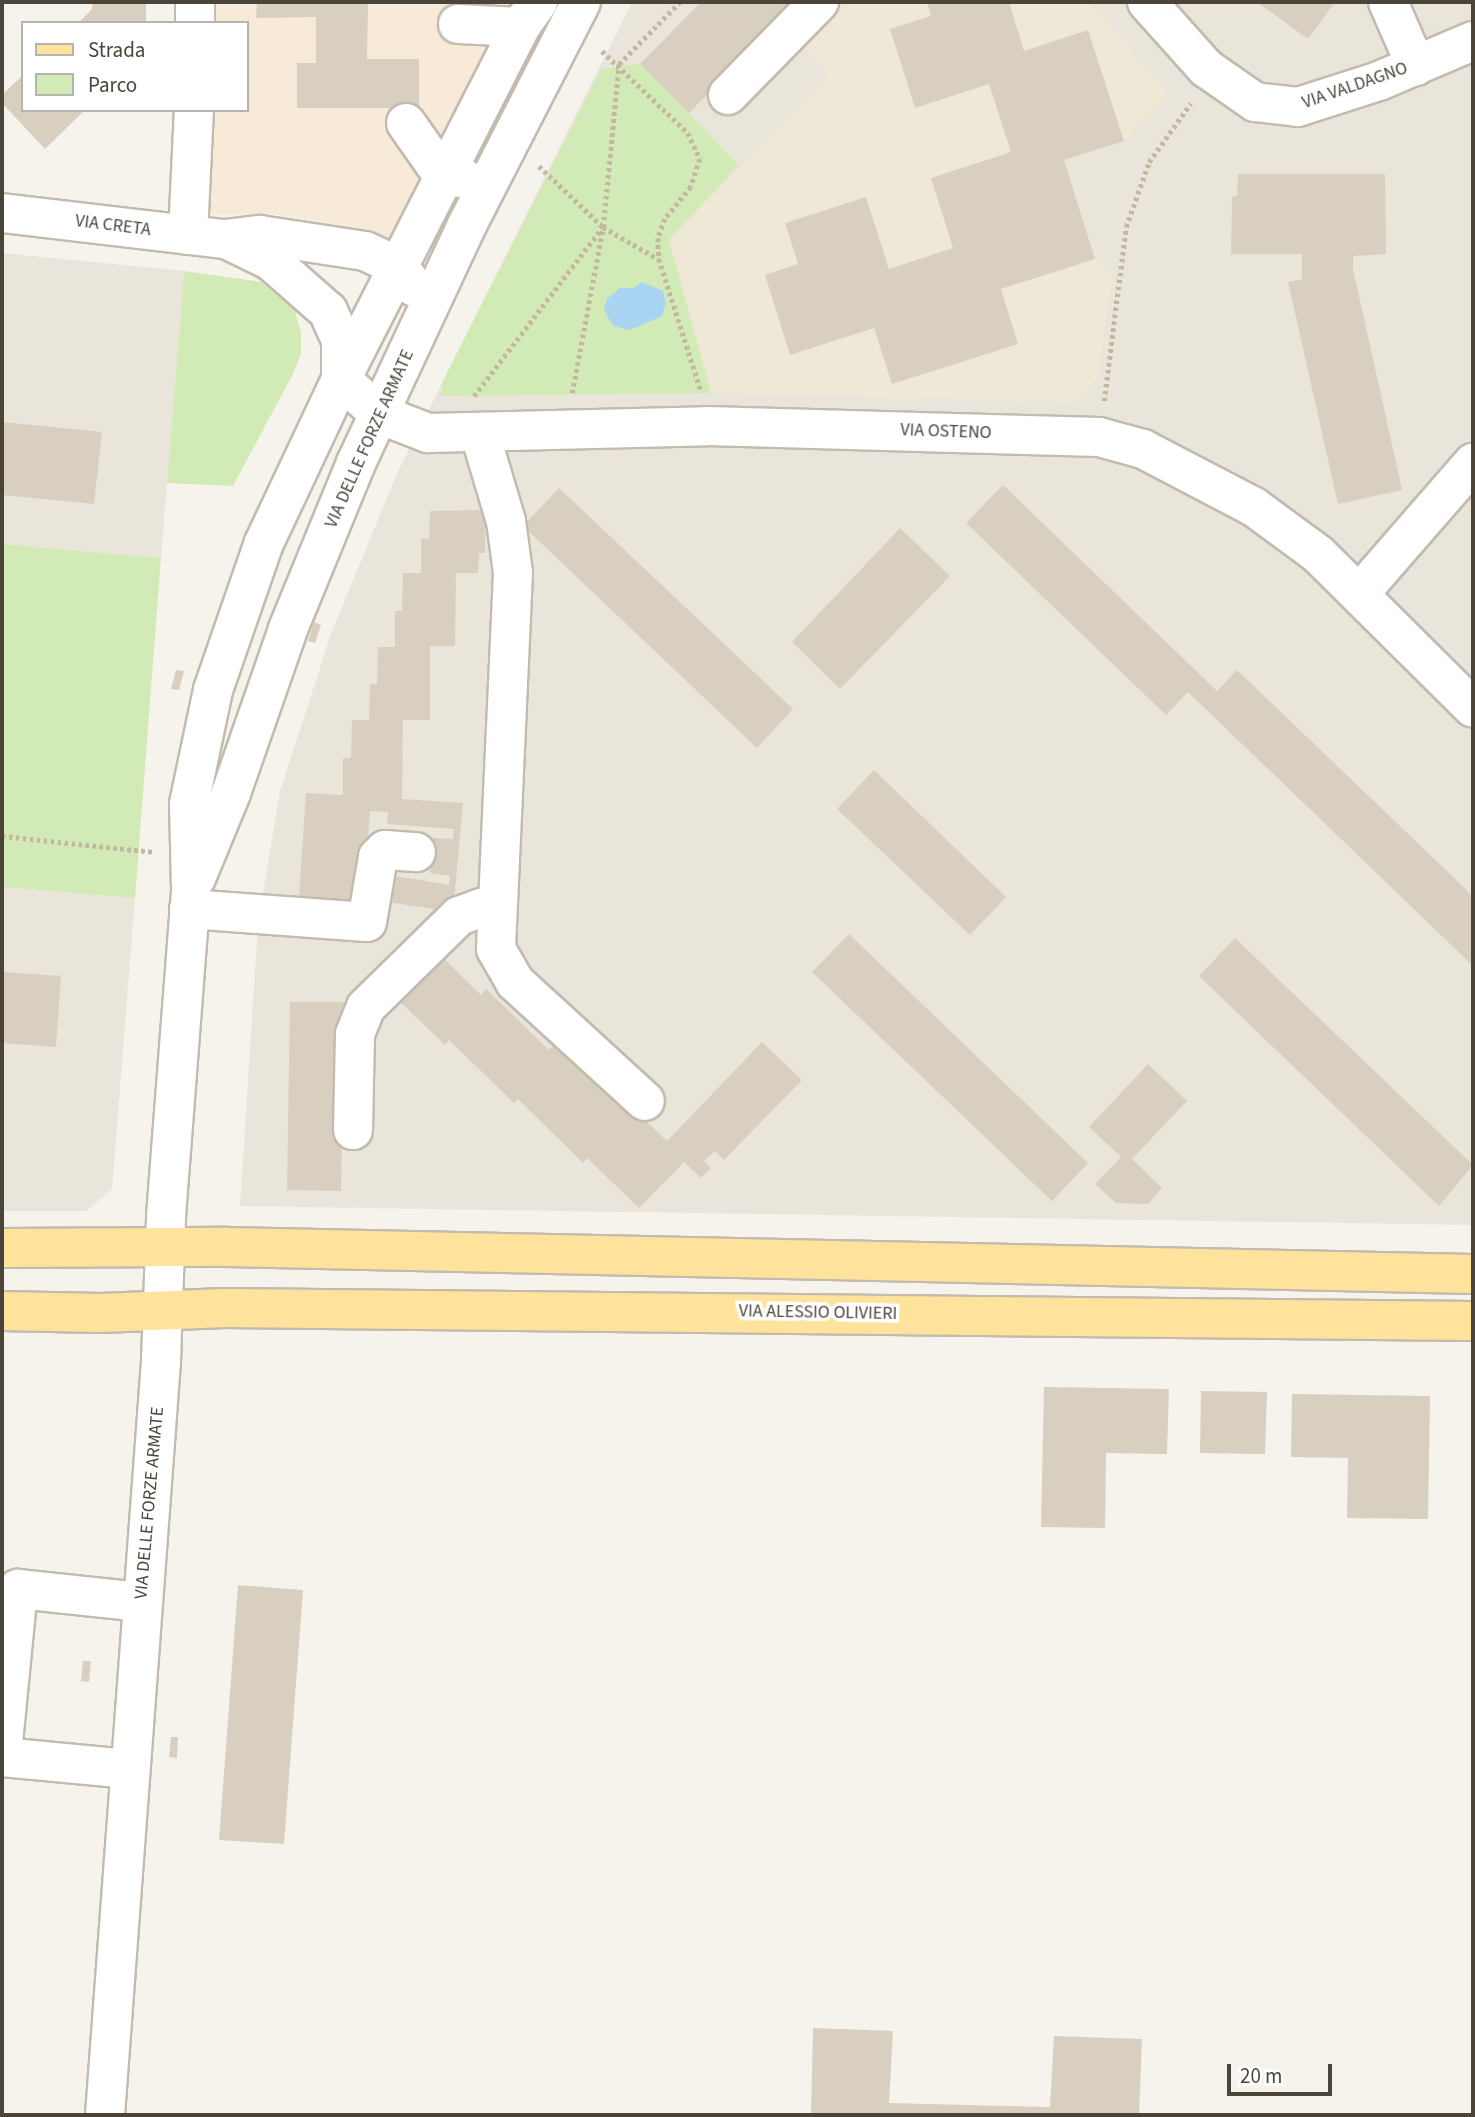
<!DOCTYPE html>
<style>
body{margin:0}
#map{position:relative;width:1475px;height:2117px;overflow:hidden;background:#f6f3ec;font-family:"Source Sans 3",sans-serif}
div>[style]{position:absolute}
.residential>*{inset:0;background:#eae5da}
.commercial>*{inset:0;background:#f7ead8}
.education>*{inset:0;background:#efe8d6}
.green>*{inset:0;background:#d2eab5}
.water>*{inset:0;background:#a9d4f2}
.building>*{inset:0;background:#d8cfc1}
.path>*{height:4.5px;margin-top:-2.25px;transform-origin:0;background:repeating-linear-gradient(90deg,#c4b79f 0 3.5px,transparent 0 7px)}
.roads{filter:drop-shadow(2px 0 #c2bbae) drop-shadow(-2px 0 #c2bbae) drop-shadow(0 2px #c2bbae) drop-shadow(0 -2px #c2bbae)}
.minor>*{height:38px;margin:-19px;padding:0 19px;transform-origin:19px;border-radius:19px;background:#fff}
.major>*{height:38px;margin:-19px;padding:0 19px;transform-origin:19px;border-radius:19px;background:#ffe39c}
span{translate:-50% -50%;white-space:nowrap;text-align:center;line-height:1.15;-webkit-text-stroke:7px #fff;paint-order:stroke}
.street-label{font-size:18px;color:#4b4439}
.frame{position:absolute;inset:0;border:4px solid #4b4439;pointer-events:none}
.legend{position:absolute;left:21px;top:21px;width:228px;height:91px;box-sizing:border-box;background:#fff;border:2px solid #b7b4b0;margin:0;padding:9px 12px;list-style:none;font-size:21px;color:#4b4439}
.legend li{display:flex;align-items:center;gap:14px;height:35px}
.legend b{width:35px;border:2px solid #b7b4b0}
.scale{position:absolute;left:1227px;top:2064px;width:105px;height:32px;box-sizing:border-box;border:4px solid #4b4439;border-top:0;padding-left:9px;font-size:21px;line-height:24px;white-space:nowrap;color:#4b4439;-webkit-text-stroke:5px #fff;paint-order:stroke}
</style>
<div id="map">
<div class="residential">
<div style="clip-path:polygon(632px 2px,1473px 2px,1473px 1225px,240px 1206px,258px 924px,280px 791px,332px 631px,398px 471px)"></div>
<div style="clip-path:polygon(2px 253px,184px 271px,161px 558px,2px 544px)"></div>
<div style="clip-path:polygon(2px 887px,135px 898px,112px 1189px,87px 1211px,2px 1211px)"></div>
</div>
<div class="commercial">
<div style="clip-path:polygon(207px 2px,548px 2px,418px 254px,371px 232px,328px 223px,272px 214px,206px 215px,207px 110px,247px 110px,247px 23px,207px 23px)"></div>
</div>
<div class="education">
<div style="clip-path:polygon(842px 2px,1090px 2px,1167px 94px,1124px 141px,1064px 160px,1095px 259px,1112px 278px,1097px 377px,1085px 394px,1068px 402px,711px 393px,669px 240px,829px 74px,801px 43px)"></div>
</div>
<div class="green">
<div style="clip-path:polygon(640px 64px,739px 165px,669px 240px,711px 393px,441px 396px,443px 381px,601px 69px)"></div>
<div style="clip-path:polygon(184px 271px,261px 282px,295px 311px,301px 332px,301px 354px,293px 374px,233px 486px,167px 483px)"></div>
<div style="clip-path:polygon(2px 544px,161px 558px,135px 898px,2px 887px)"></div>
</div>
<div class="water">
<div style="clip-path:polygon(642px 282px,663px 291px,666px 303px,662px 316px,630px 330px,613px 326px,604px 310px,607px 299px,620px 288px,633px 288px)"></div>
</div>
<div class="building">
<div style="clip-path:polygon(93px 2px,146px 2px,146px 23px,78px 23px,92px 9px)"></div>
<div style="clip-path:polygon(257px 2px,368px 2px,367px 59px,419px 59px,419px 108px,297px 108px,297px 63px,316px 63px,316px 17px,256px 18px)"></div>
<div style="clip-path:polygon(701px 2px,799px 2px,689px 113px,640px 64px)"></div>
<div style="clip-path:polygon(927px 2px,1009px 2px,1024px 51px,1088px 30px,1124px 141px,1064px 160px,1095px 259px,1001px 289px,1018px 344px,892px 384px,874px 328px,790px 355px,765px 275px,798px 264px,785px 223px,866px 197px,889px 269px,953px 248px,931px 178px,1011px 152px,989px 84px,915px 108px,890px 29px,931px 16px)"></div>
<div style="clip-path:polygon(1257px 2px,1335px 2px,1308px 39px)"></div>
<div style="clip-path:polygon(23px 75px,23px 110px,85px 110px,45px 149px,2px 103px,2px 95px)"></div>
<div style="clip-path:polygon(1238px 174px,1385px 174px,1386px 254px,1353px 256px,1353px 269px,1402px 490px,1338px 504px,1288px 282px,1302px 279px,1302px 254px,1231px 254px,1232px 197px,1237px 196px)"></div>
<div style="clip-path:polygon(2px 422px,102px 432px,94px 504px,2px 495px)"></div>
<div style="clip-path:polygon(1003px 485px,1217px 691px,1237px 670px,1473px 896px,1473px 966px,1188px 692px,1166px 715px,966px 523px)"></div>
<div style="clip-path:polygon(559px 488px,793px 709px,757px 748px,523px 526px)"></div>
<div style="clip-path:polygon(485px 510px,485px 553px,479px 553px,478px 573px,456px 573px,455px 646px,430px 646px,430px 720px,403px 720px,402px 799px,463px 803px,453px 912px,381px 901px,383px 874px,449px 885px,450px 876px,430px 873px,433px 838px,453px 839px,454px 829px,387px 824px,388px 812px,370px 811px,362px 914px,298px 910px,306px 793px,343px 795px,343px 758px,351px 758px,352px 720px,369px 720px,370px 684px,377px 684px,378px 647px,395px 647px,395px 611px,402px 611px,403px 573px,421px 573px,421px 538px,429px 539px,430px 511px)"></div>
<div style="clip-path:polygon(900px 528px,950px 576px,840px 689px,792px 642px)"></div>
<div style="clip-path:polygon(314px 622px,321px 625px,315px 643px,308px 641px)"></div>
<div style="clip-path:polygon(176px 670px,184px 671px,179px 690px,171px 689px)"></div>
<div style="clip-path:polygon(874px 770px,1006px 897px,970px 935px,837px 809px)"></div>
<div style="clip-path:polygon(849px 934px,1088px 1163px,1052px 1201px,812px 972px)"></div>
<div style="clip-path:polygon(1235px 938px,1473px 1165px,1439px 1206px,1199px 976px)"></div>
<div style="clip-path:polygon(437px 952px,481px 995px,486px 989px,549px 1050px,554px 1045px,618px 1106px,624px 1100px,667px 1141px,762px 1042px,802px 1080px,724px 1160px,715px 1151px,704px 1161px,711px 1168px,701px 1178px,684px 1162px,639px 1208px,587px 1158px,583px 1163px,518px 1099px,514px 1103px,449px 1040px,445px 1045px,394px 996px)"></div>
<div style="clip-path:polygon(2px 972px,61px 976px,56px 1047px,2px 1043px)"></div>
<div style="clip-path:polygon(290px 1002px,344px 1002px,341px 1191px,287px 1190px)"></div>
<div style="clip-path:polygon(1148px 1064px,1187px 1101px,1132px 1159px,1162px 1188px,1148px 1204px,1116px 1203px,1095px 1184px,1121px 1157px,1089px 1127px)"></div>
<div style="clip-path:polygon(1044px 1387px,1169px 1389px,1167px 1454px,1106px 1453px,1105px 1528px,1041px 1527px)"></div>
<div style="clip-path:polygon(1201px 1391px,1267px 1392px,1265px 1454px,1200px 1453px)"></div>
<div style="clip-path:polygon(1292px 1394px,1430px 1396px,1428px 1519px,1347px 1518px,1348px 1458px,1291px 1457px)"></div>
<div style="clip-path:polygon(238px 1585px,303px 1590px,284px 1844px,219px 1840px)"></div>
<div style="clip-path:polygon(83px 1661px,91px 1661px,89px 1682px,81px 1681px)"></div>
<div style="clip-path:polygon(171px 1737px,178px 1737px,177px 1758px,169px 1757px)"></div>
<div style="clip-path:polygon(813px 2028px,893px 2031px,889px 2103px,1050px 2107px,1054px 2036px,1142px 2039px,1139px 2115px,811px 2115px)"></div>
</div>
<div class="path">
<div style="left:602px;top:51px;width:119px;rotate:43.6deg"></div>
<div style="left:688px;top:133px;width:29px;rotate:65deg"></div>
<div style="left:700px;top:159px;width:29px;rotate:108deg"></div>
<div style="left:691px;top:187px;width:41px;rotate:129.1deg"></div>
<div style="left:665px;top:219px;width:20px;rotate:110deg"></div>
<div style="left:658px;top:238px;width:21px;rotate:87deg"></div>
<div style="left:659px;top:259px;width:139px;rotate:72.3deg"></div>
<div style="left:539px;top:166px;width:88px;rotate:43.6deg"></div>
<div style="left:603px;top:227px;width:64px;rotate:30.2deg"></div>
<div style="left:572px;top:393px;width:169px;rotate:-79.4deg"></div>
<div style="left:603px;top:227px;width:164px;rotate:-84.4deg"></div>
<div style="left:619px;top:64px;width:87px;rotate:-45.5deg"></div>
<div style="left:474px;top:396px;width:211px;rotate:-52.7deg"></div>
<div style="left:1104px;top:401px;width:175px;rotate:-82.8deg"></div>
<div style="left:1126px;top:227px;width:69px;rotate:-70.5deg"></div>
<div style="left:1149px;top:162px;width:72px;rotate:-54.6deg"></div>
<div style="left:2px;top:836px;width:152px;rotate:6deg"></div>
</div>
<div class="roads">
<div class="minor">
<div style="left:1147px;top:2px;width:89px;rotate:48.2deg"></div>
<div style="left:1206px;top:68px;width:60px;rotate:34.8deg"></div>
<div style="left:1255px;top:102px;width:43px;rotate:6.6deg"></div>
<div style="left:1298px;top:107px;width:85px;rotate:-17.8deg"></div>
<div style="left:1379px;top:81px;width:102px;rotate:-23.1deg"></div>
<div style="left:1388px;top:2px;width:70px;rotate:66.4deg"></div>
<div style="left:195px;top:23px;width:21px;rotate:-90deg"></div>
<div style="left:458px;top:24px;width:62px;rotate:2.8deg"></div>
<div style="left:728px;top:95px;width:130px;rotate:-45.6deg"></div>
<div style="left:406px;top:123px;width:66px;rotate:54.9deg"></div>
<div style="left:444px;top:177px;width:20px;rotate:3deg"></div>
<div style="left:2px;top:213px;width:225px;rotate:6.7deg"></div>
<div style="left:225px;top:239px;width:35px;rotate:-7deg"></div>
<div style="left:260px;top:235px;width:106px;rotate:8.7deg"></div>
<div style="left:365px;top:251px;width:38px;rotate:25deg"></div>
<div style="left:399px;top:267px;width:25px;rotate:53deg"></div>
<div style="left:188px;top:235px;width:125px;rotate:-87.3deg"></div>
<div style="left:228px;top:240px;width:48px;rotate:26deg"></div>
<div style="left:271px;top:261px;width:76px;rotate:41.3deg"></div>
<div style="left:328px;top:311px;width:32px;rotate:66deg"></div>
<div style="left:341px;top:340px;width:39px;rotate:90deg"></div>
<div style="left:341px;top:379px;width:52px;rotate:42.6deg"></div>
<div style="left:379px;top:414px;width:53px;rotate:21.2deg"></div>
<div style="left:428px;top:433px;width:279px;rotate:-1.4deg"></div>
<div style="left:707px;top:426px;width:392px;rotate:1.6deg"></div>
<div style="left:1099px;top:437px;width:46px;rotate:15.3deg"></div>
<div style="left:1143px;top:449px;width:125px;rotate:27.6deg"></div>
<div style="left:1254px;top:507px;width:79px;rotate:36.3deg"></div>
<div style="left:1318px;top:554px;width:218px;rotate:44.8deg"></div>
<div style="left:480px;top:434px;width:91px;rotate:73.4deg"></div>
<div style="left:506px;top:521px;width:52px;rotate:82.3deg"></div>
<div style="left:513px;top:573px;width:376px;rotate:92.6deg"></div>
<div style="left:496px;top:949px;width:38px;rotate:60deg"></div>
<div style="left:515px;top:982px;width:176px;rotate:42.5deg"></div>
<div style="left:1359px;top:594px;width:174px;rotate:-49deg"></div>
<div style="left:196px;top:878px;width:92px;rotate:-67.6deg"></div>
<div style="left:231px;top:793px;width:174px;rotate:-70.8deg"></div>
<div style="left:288px;top:629px;width:179px;rotate:-67.7deg"></div>
<div style="left:356px;top:463px;width:263px;rotate:-65deg"></div>
<div style="left:467px;top:225px;width:250px;rotate:-62.9deg"></div>
<div style="left:189px;top:909px;width:178px;rotate:4.2deg"></div>
<div style="left:367px;top:922px;width:66px;rotate:-80.4deg"></div>
<div style="left:378px;top:857px;width:10px;rotate:-45deg"></div>
<div style="left:385px;top:850px;width:31px;rotate:4deg"></div>
<div style="left:353px;top:1130px;width:96px;rotate:-88.8deg"></div>
<div style="left:355px;top:1034px;width:29px;rotate:-68deg"></div>
<div style="left:366px;top:1007px;width:130px;rotate:-44.4deg"></div>
<div style="left:459px;top:916px;width:23px;rotate:-20deg"></div>
<div style="left:481px;top:908px;width:17px;rotate:36deg"></div>
<div style="left:2px;top:1753px;width:165px;rotate:-84.4deg"></div>
<div style="left:18px;top:1589px;width:125px;rotate:6deg"></div>
<div style="left:2px;top:1757px;width:128px;rotate:5.4deg"></div>
<div style="left:105px;top:2115px;width:755px;rotate:-85.75deg"></div>
<div style="left:161px;top:1362px;width:146px;rotate:-88deg"></div>
<div style="left:166px;top:1216px;width:327px;rotate:-85.6deg"></div>
<div style="left:191px;top:890px;width:86px;rotate:-91.3deg"></div>
<div style="left:189px;top:804px;width:116px;rotate:-78.1deg"></div>
<div style="left:213px;top:690px;width:156px;rotate:-70.9deg"></div>
<div style="left:264px;top:543px;width:181px;rotate:-64.8deg"></div>
<div style="left:341px;top:379px;width:395px;rotate:-63deg"></div>
<div style="left:520px;top:27px;width:31px;rotate:-54deg"></div>
</div>
<div class="major">
<div style="left:2px;top:1248px;width:225px;rotate:-0.3deg"></div>
<div style="left:227px;top:1247px;width:1246px;rotate:1.24deg"></div>
<div style="left:2px;top:1311px;width:99px;rotate:1.2deg"></div>
<div style="left:101px;top:1313px;width:124px;rotate:-2.3deg"></div>
<div style="left:225px;top:1308px;width:1248px;rotate:0.6deg"></div>
</div>
</div>
<div class="street-label">
<span style="left:1355px;top:86px;rotate:-19deg">VIA VALDAGNO</span>
<span style="left:113px;top:226px;rotate:7deg">VIA CRETA</span>
<span style="left:946px;top:432px;rotate:2deg">VIA OSTENO</span>
<span style="left:370px;top:439px;rotate:-66deg">VIA DELLE FORZE ARMATE</span>
<span style="left:818px;top:1313px;rotate:1deg">VIA ALESSIO OLIVIERI</span>
<span style="left:150px;top:1503px;rotate:-85deg">VIA DELLE FORZE ARMATE</span>
</div>
<div class="frame"></div>
<ul class="legend">
<li><b style="height:9px;background:#ffe39c"></b>Strada</li>
<li><b style="height:19px;background:#d2eab5"></b>Parco</li>
</ul>
<div class="scale">20 m</div>
</div>
